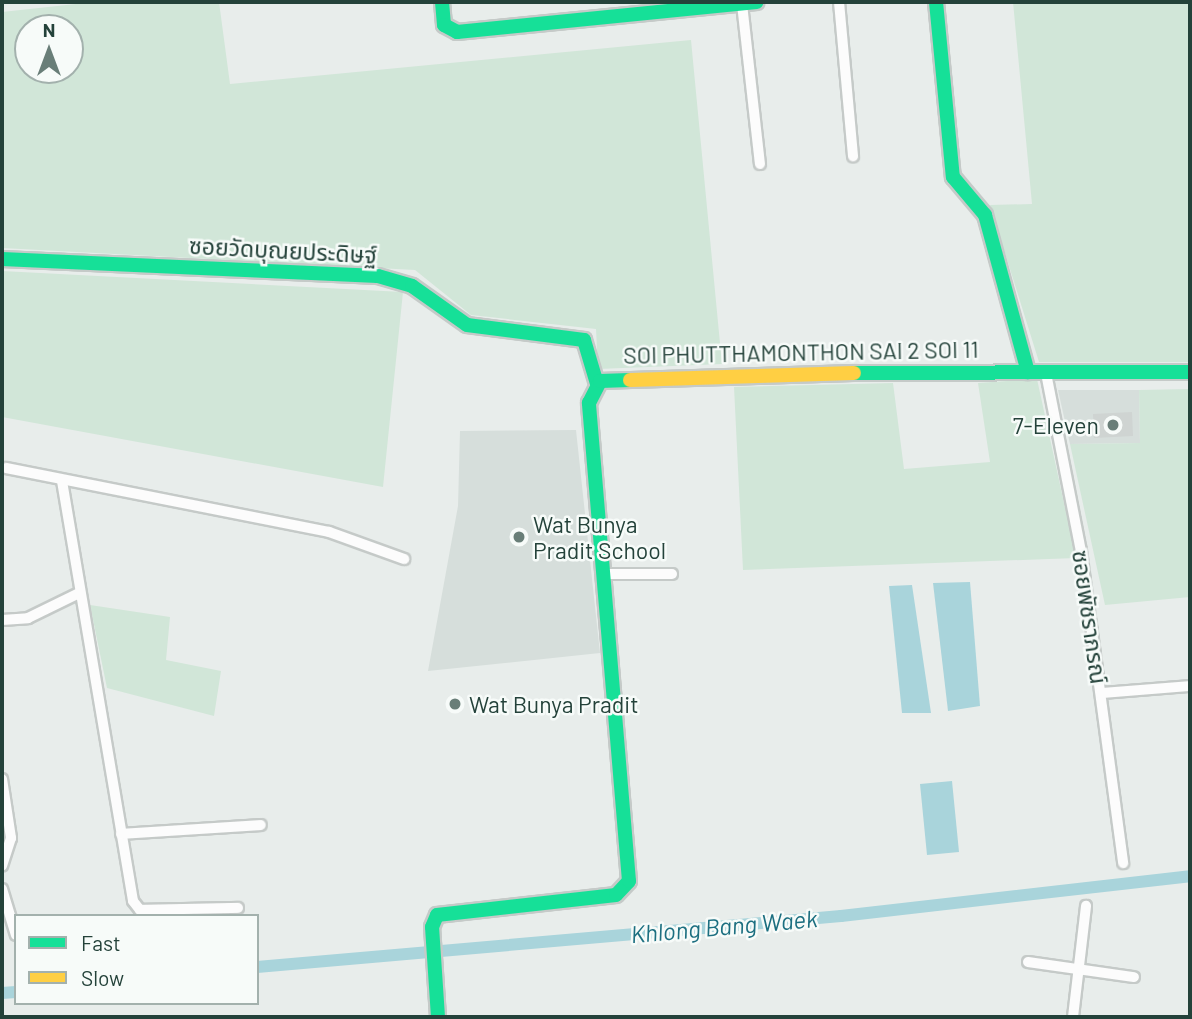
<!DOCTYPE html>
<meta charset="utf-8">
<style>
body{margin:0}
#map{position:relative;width:1192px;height:1019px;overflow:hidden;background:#e8edeb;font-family:Barlow,"Noto Sans Thai",sans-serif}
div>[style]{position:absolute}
.built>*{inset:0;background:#d6dedb}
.green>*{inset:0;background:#d1e6d8}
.water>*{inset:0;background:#a9d4db}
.canal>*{height:12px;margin:-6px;padding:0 6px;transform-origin:6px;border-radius:6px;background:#a9d4db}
.building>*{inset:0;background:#cfd4d2}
.roads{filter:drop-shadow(2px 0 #c5cac8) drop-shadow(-2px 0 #c5cac8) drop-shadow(0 2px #c5cac8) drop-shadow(0 -2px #c5cac8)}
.street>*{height:10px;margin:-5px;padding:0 5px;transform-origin:5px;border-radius:5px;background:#fcfcfc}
.fast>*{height:14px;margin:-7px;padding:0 7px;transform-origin:7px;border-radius:7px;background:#16e098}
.slow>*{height:14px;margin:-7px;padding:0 7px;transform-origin:7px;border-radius:7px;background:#ffcf43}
.dots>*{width:19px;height:19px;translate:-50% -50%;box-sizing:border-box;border:4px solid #f7fbf9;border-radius:50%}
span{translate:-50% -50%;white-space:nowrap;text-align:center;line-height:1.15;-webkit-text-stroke:5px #f7fbf9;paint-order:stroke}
.street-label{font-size:23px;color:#24423a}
.poi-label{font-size:23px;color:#24423a}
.right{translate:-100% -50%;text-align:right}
.left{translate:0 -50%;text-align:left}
.water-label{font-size:24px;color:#1c6f80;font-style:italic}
.frame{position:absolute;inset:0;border:4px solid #24423a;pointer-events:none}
.legend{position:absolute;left:14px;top:914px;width:245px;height:91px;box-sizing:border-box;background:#f7fbf9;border:2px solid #a3b1ad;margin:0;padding:9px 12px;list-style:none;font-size:21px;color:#24423a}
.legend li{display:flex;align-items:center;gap:14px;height:35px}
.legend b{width:35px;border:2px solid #a3b1ad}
.north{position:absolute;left:14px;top:14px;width:70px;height:70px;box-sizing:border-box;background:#f7fbf9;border:2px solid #a3b1ad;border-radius:50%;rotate:0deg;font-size:19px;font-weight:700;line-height:28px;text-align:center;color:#24423a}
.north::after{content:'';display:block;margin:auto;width:24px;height:32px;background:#697e78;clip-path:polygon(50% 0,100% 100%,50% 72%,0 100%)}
</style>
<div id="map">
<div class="built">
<div style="clip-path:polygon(1058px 390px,1139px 390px,1140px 443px,1070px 444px)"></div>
<div style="clip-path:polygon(576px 430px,600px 653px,428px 671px,458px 506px,460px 431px)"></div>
</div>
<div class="green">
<div style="clip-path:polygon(evenodd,94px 2px,219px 2px,230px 84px,691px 40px,722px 364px,598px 369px,596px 329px,471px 315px,415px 270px,2px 248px,2px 12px,94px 2px,28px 28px,70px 28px,70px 70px,28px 70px,28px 28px)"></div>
<div style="clip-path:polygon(1013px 2px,1190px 2px,1190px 362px,1039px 362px,990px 205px,1032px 204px)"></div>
<div style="clip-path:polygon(2px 271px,403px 292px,383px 487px,2px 417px)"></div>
<div style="clip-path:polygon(1037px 379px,1076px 558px,743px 570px,734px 387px,893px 383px,904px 469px,990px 462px,978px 383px)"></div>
<div style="clip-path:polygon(1190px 389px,1190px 597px,1105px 605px,1070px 444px,1140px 443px,1139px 390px)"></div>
<div style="clip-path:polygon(90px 605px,170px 617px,166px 660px,221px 671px,214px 716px,107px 688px)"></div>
</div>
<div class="water">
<div style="clip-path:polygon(970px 582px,980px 706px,948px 711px,933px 583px)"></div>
<div style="clip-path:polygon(912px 585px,931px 713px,902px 713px,889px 586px)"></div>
<div style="clip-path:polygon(952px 781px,959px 852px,927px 855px,920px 784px)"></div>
</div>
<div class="canal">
<div style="left:257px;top:967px;width:586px;rotate:-4.99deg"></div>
<div style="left:841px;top:916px;width:351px;rotate:-6.5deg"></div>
<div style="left:2px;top:993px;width:14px;rotate:-4deg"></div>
</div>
<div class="building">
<div style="clip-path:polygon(1132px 412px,1133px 436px,1094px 438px,1093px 414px)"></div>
</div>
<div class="roads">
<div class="street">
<div style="left:839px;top:2px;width:155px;rotate:84.8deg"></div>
<div style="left:742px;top:4px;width:161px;rotate:83.6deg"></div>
<div style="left:1046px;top:373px;width:181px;rotate:78.9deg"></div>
<div style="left:1081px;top:551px;width:315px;rotate:82.3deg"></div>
<div style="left:6px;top:468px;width:329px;rotate:11.2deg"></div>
<div style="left:329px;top:532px;width:80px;rotate:19.8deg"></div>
<div style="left:62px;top:481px;width:426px;rotate:80.4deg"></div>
<div style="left:133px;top:901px;width:11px;rotate:52deg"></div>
<div style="left:140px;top:910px;width:98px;rotate:-1.2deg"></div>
<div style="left:603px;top:574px;width:69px"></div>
<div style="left:2px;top:620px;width:26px;rotate:-4deg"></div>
<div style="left:28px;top:618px;width:57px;rotate:-26.1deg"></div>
<div style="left:1101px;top:693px;width:89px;rotate:-4.5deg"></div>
<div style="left:2px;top:779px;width:60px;rotate:81.3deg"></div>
<div style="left:11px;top:838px;width:29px;rotate:108deg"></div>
<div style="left:121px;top:834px;width:140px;rotate:-3.7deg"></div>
<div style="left:2px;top:889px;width:48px;rotate:73.1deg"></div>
<div style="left:1028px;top:962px;width:107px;rotate:8.1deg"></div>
<div style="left:1073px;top:1017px;width:112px;rotate:-83.3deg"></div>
</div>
<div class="fast">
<div style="left:442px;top:2px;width:23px;rotate:85deg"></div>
<div style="left:444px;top:25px;width:15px;rotate:28deg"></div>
<div style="left:457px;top:32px;width:301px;rotate:-5.7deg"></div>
<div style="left:936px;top:2px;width:176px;rotate:84.5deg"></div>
<div style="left:953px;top:177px;width:50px;rotate:49.9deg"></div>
<div style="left:985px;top:215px;width:163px;rotate:74.7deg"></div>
<div style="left:2px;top:259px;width:376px;rotate:2.6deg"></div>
<div style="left:378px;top:276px;width:35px;rotate:16deg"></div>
<div style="left:412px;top:286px;width:67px;rotate:35.3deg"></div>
<div style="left:467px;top:325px;width:118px;rotate:7.3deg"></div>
<div style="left:584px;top:340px;width:46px;rotate:73.5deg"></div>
<div style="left:854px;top:373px;width:336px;rotate:-0.2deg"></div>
<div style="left:438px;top:1017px;width:90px;rotate:-93.8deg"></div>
<div style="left:432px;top:927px;width:13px;rotate:-67deg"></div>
<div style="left:437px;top:915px;width:180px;rotate:-6.4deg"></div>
<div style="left:616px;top:895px;width:19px;rotate:-47deg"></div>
<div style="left:629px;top:881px;width:480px;rotate:-94.8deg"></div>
<div style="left:589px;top:403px;width:25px;rotate:-63deg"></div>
<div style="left:600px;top:381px;width:30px;rotate:-2deg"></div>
</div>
<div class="slow">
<div style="left:630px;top:380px;width:224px;rotate:-1.8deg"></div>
</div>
</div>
<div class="dots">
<div style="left:1113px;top:425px;background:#697e78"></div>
<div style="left:519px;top:537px;background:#697e78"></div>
<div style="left:455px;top:704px;background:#697e78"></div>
</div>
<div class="street-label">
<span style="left:283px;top:250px;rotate:3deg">ซอยวัดบุณยประดิษฐ์</span>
<span style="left:801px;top:352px;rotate:-1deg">SOI PHUTTHAMONTHON SAI 2 SOI 11</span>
<span style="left:1090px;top:617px;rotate:82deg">ซอยพัชราภรณ์</span>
</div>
<div class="poi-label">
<span class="right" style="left:1099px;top:425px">7-Eleven</span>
<span class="left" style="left:533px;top:537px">Wat Bunya<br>Pradit School</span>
<span class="left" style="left:469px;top:704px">Wat Bunya Pradit</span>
</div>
<div class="water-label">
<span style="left:724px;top:926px;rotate:-5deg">Khlong Bang Waek</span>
</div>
<div class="frame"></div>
<ul class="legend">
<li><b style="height:9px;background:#16e098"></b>Fast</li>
<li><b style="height:9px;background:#ffcf43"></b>Slow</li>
</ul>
<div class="north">N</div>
</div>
